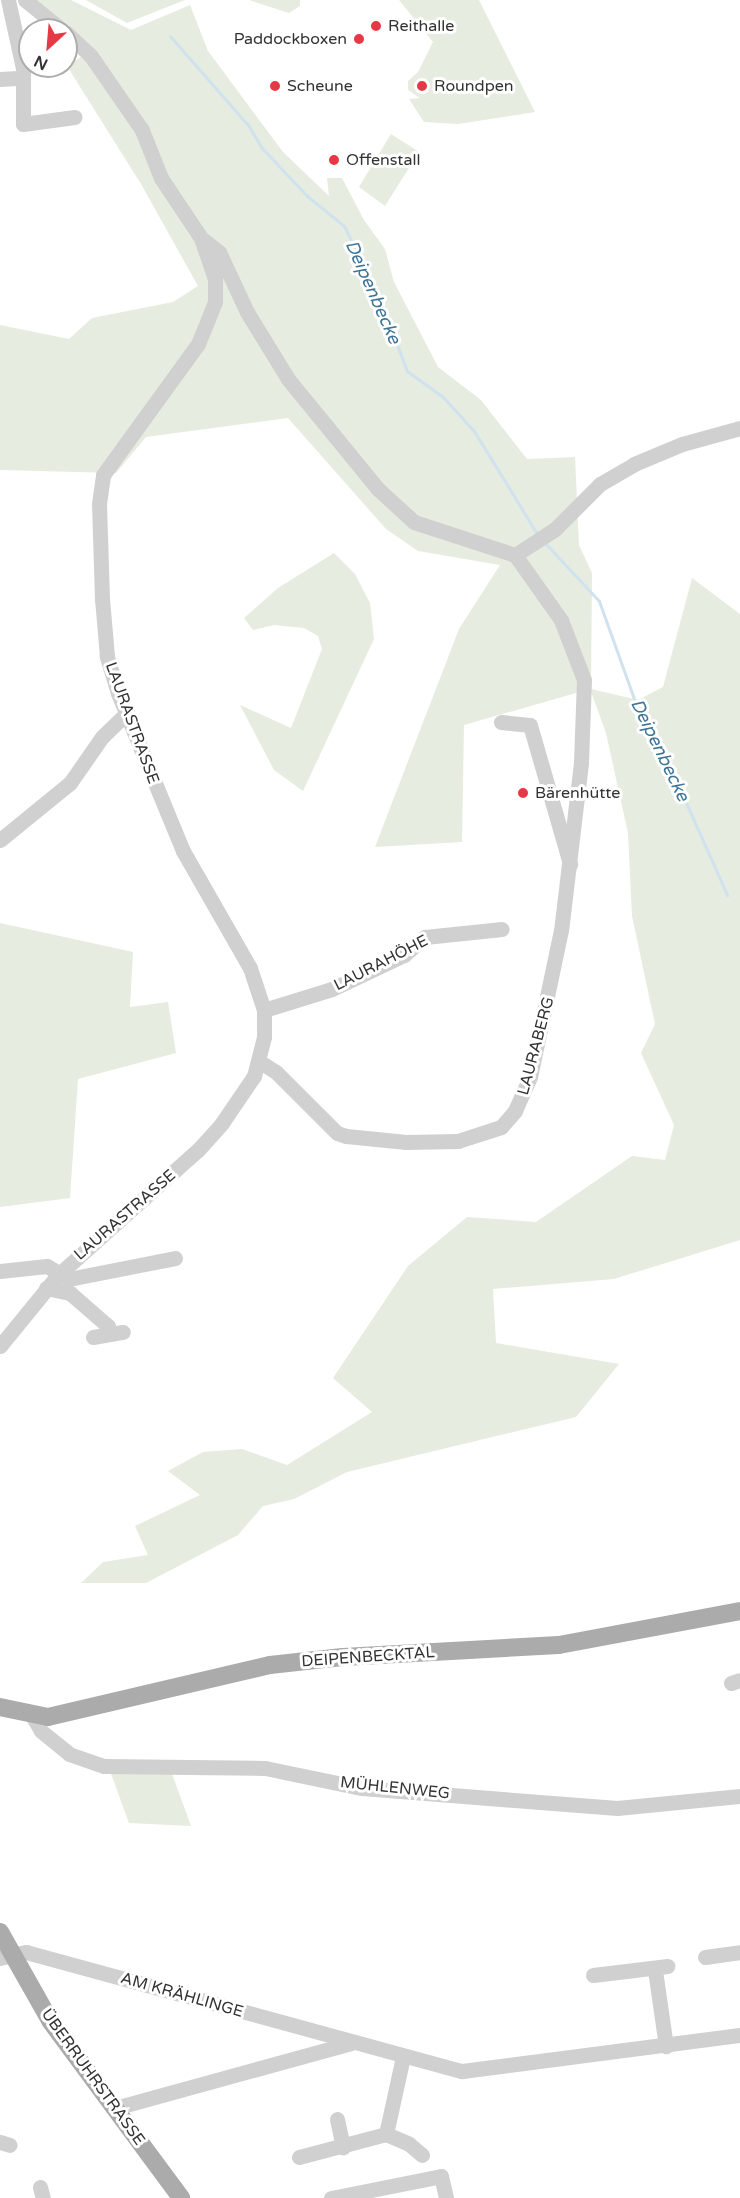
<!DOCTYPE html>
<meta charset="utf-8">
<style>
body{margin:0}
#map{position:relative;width:740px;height:2198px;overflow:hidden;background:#fff;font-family:"Varela Round",sans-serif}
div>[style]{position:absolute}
.green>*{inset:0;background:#e6ecdf}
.stream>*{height:3px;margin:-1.5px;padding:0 1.5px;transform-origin:1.5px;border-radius:1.5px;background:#cfe2ee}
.minor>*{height:15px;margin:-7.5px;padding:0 7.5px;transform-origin:7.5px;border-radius:7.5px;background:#d0d0d0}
.major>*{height:18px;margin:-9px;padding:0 9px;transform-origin:9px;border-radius:9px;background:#ababab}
.dots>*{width:16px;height:16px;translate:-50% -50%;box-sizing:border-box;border:3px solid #fff;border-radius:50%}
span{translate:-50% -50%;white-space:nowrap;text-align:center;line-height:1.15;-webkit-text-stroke:6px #fff;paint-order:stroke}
.poi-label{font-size:16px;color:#333}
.left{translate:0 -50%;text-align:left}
.right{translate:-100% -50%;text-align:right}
.street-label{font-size:16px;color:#333}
.water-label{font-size:18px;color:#3f7597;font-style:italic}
.north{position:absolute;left:18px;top:18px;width:60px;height:60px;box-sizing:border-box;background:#fff;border:2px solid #adadad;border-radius:50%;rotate:206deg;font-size:16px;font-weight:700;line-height:24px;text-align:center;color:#333}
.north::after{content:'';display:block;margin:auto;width:21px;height:27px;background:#e63946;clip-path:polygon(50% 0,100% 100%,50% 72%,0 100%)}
</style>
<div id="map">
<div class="green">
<div style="clip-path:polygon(32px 0,71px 0,131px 30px,190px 5px,208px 51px,283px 152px,329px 196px,327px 178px,342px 178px,364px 220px,385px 249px,394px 282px,438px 367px,481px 400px,527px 459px,575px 457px,579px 545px,592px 573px,591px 689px,638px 700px,663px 687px,692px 578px,740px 614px,740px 1240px,614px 1279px,493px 1289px,496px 1343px,619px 1364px,576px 1417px,347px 1472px,294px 1499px,263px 1506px,238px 1535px,146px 1583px,81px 1583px,103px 1562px,148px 1555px,135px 1526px,200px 1495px,168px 1471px,203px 1452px,242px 1449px,287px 1465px,372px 1412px,333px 1378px,408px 1266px,467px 1217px,536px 1222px,632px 1156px,665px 1160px,674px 1125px,641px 1053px,655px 1024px,632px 916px,628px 833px,606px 733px,590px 689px,464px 725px,462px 842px,375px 847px,459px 629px,500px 565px,418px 551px,386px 529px,288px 418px,146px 437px,116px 473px,0 470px,0 325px,69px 339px,92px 318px,173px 302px,198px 286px,141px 184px,67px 66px,90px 51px)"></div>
<div style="clip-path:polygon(86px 0,185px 0,127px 23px)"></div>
<div style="clip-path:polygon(249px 0,300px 0,300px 6px,289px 13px)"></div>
<div style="clip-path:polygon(399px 0,479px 0,535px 112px,458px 124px,424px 122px,409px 99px,420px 98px,408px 90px,408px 81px,418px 72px,433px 42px)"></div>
<div style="clip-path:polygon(391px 134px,419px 152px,385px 206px,359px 187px)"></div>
<div style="clip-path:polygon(334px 553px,355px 574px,370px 603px,374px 639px,303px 791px,274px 770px,240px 705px,291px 728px,322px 649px,318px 636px,304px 628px,274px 625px,253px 630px,244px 618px,278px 588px)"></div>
<div style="clip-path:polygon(0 923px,133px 952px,130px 1007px,168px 1002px,176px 1053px,78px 1079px,70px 1198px,0 1207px)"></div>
<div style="clip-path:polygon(110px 1771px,171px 1771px,191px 1826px,129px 1823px)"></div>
</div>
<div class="stream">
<div style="left:170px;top:36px;width:118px;rotate:48.8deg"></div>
<div style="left:248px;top:125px;width:26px;rotate:59deg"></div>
<div style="left:261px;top:147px;width:67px;rotate:46.8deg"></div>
<div style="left:307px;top:196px;width:48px;rotate:39deg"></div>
<div style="left:344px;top:226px;width:74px;rotate:63.4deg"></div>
<div style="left:377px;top:292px;width:85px;rotate:69.2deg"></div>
<div style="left:407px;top:371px;width:44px;rotate:35.8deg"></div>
<div style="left:443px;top:397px;width:46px;rotate:47.6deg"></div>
<div style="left:474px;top:431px;width:119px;rotate:58.5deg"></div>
<div style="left:545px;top:543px;width:79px;rotate:47deg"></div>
<div style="left:599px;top:601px;width:119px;rotate:70.3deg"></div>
<div style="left:639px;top:713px;width:55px;rotate:59.2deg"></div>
<div style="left:667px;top:760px;width:148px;rotate:66deg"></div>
</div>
<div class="minor">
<div style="left:8px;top:0;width:70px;rotate:77.6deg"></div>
<div style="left:23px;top:68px;width:56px;rotate:90deg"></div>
<div style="left:23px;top:124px;width:52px;rotate:-7.7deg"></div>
<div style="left:25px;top:0;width:48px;rotate:39deg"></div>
<div style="left:0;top:79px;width:22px;rotate:-3deg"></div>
<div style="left:201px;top:238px;width:23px;rotate:38deg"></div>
<div style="left:219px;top:252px;width:66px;rotate:65deg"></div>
<div style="left:247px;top:312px;width:79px;rotate:58.5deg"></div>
<div style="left:288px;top:379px;width:142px;rotate:50.7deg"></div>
<div style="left:378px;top:489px;width:49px;rotate:42.5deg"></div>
<div style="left:414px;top:522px;width:106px;rotate:18.1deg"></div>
<div style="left:515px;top:555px;width:80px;rotate:54.7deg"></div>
<div style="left:561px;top:620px;width:64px;rotate:69deg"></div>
<div style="left:584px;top:680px;width:83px;rotate:92.1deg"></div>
<div style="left:581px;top:763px;width:168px;rotate:96.8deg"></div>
<div style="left:561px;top:930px;width:150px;rotate:101.9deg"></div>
<div style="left:530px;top:1077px;width:37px;rotate:114deg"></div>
<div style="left:515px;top:1111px;width:21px;rotate:131deg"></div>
<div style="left:501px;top:1127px;width:45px;rotate:162deg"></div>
<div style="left:458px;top:1141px;width:52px;rotate:178.9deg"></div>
<div style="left:406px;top:1142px;width:60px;rotate:-174.3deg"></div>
<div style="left:346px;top:1136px;width:9px;rotate:-162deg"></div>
<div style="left:337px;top:1133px;width:86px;rotate:-135deg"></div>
<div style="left:276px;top:1072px;width:19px;rotate:-148deg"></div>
<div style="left:515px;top:555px;width:48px;rotate:-33deg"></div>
<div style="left:555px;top:529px;width:64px;rotate:-45deg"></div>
<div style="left:600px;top:484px;width:39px;rotate:-30deg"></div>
<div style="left:634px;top:464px;width:52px;rotate:-22.6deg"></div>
<div style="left:682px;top:444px;width:60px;rotate:-15.4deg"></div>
<div style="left:501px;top:722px;width:29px;rotate:6deg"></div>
<div style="left:530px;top:725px;width:145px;rotate:73.9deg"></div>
<div style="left:0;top:840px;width:90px;rotate:-39.2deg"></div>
<div style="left:70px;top:783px;width:56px;rotate:-55.2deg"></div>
<div style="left:102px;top:737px;width:35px;rotate:-44deg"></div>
<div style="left:264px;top:1010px;width:71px;rotate:-17.2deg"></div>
<div style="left:332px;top:989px;width:80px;rotate:-25.3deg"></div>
<div style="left:404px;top:955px;width:28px;rotate:-41deg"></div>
<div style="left:425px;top:937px;width:77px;rotate:-5.9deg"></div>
<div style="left:0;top:1271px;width:47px;rotate:-6.1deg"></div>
<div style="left:47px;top:1266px;width:26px;rotate:31deg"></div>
<div style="left:69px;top:1279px;width:108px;rotate:-11.2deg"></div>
<div style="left:46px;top:1288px;width:25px;rotate:12deg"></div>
<div style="left:70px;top:1293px;width:50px;rotate:41deg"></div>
<div style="left:108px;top:1326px;width:8px;rotate:76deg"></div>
<div style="left:110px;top:1334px;width:13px;rotate:-9deg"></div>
<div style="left:93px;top:1337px;width:17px;rotate:-10deg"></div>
<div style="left:0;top:1346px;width:92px;rotate:-50.8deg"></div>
<div style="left:58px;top:1275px;width:188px;rotate:-41.8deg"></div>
<div style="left:198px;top:1150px;width:36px;rotate:-48deg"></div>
<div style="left:222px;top:1123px;width:57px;rotate:-55.8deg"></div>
<div style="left:254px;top:1076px;width:40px;rotate:-75.6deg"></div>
<div style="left:264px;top:1037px;width:27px;rotate:-90deg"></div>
<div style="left:264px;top:1010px;width:44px;rotate:-108.4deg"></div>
<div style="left:250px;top:968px;width:135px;rotate:-119.8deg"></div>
<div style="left:183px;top:851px;width:171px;rotate:-112.4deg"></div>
<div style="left:118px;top:693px;width:39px;rotate:-107deg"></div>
<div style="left:107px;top:656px;width:57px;rotate:-95deg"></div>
<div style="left:102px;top:599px;width:95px;rotate:-91.8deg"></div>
<div style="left:99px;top:504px;width:29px;rotate:-82deg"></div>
<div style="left:103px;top:475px;width:162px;rotate:-54.1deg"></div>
<div style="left:198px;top:344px;width:45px;rotate:-68deg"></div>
<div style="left:215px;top:302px;width:23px;rotate:-90deg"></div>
<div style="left:215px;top:279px;width:43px;rotate:-108.9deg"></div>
<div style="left:201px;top:238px;width:72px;rotate:-123.7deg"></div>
<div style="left:161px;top:178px;width:52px;rotate:-111.6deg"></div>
<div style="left:142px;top:130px;width:90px;rotate:-124.6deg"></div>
<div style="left:91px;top:56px;width:34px;rotate:-137deg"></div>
<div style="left:731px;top:1683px;width:9px;rotate:-18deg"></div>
<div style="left:33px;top:1717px;width:16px;rotate:60deg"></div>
<div style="left:41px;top:1731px;width:36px;rotate:39deg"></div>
<div style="left:69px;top:1754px;width:37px;rotate:19deg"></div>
<div style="left:104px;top:1766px;width:161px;rotate:0.7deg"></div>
<div style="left:265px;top:1768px;width:99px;rotate:11.7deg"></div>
<div style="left:362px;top:1788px;width:256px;rotate:4.5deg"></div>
<div style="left:617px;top:1808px;width:124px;rotate:-5.6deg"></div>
<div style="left:705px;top:1957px;width:35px;rotate:-8deg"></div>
<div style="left:0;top:1958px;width:27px;rotate:-13deg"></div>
<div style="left:26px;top:1952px;width:452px;rotate:15.3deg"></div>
<div style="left:462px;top:2071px;width:280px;rotate:-7.4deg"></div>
<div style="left:655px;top:1970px;width:77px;rotate:81.8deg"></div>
<div style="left:593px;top:1975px;width:75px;rotate:-6.9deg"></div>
<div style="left:115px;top:2108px;width:245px;rotate:-15.4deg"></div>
<div style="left:337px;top:2119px;width:29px;rotate:78deg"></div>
<div style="left:386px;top:2134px;width:25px;rotate:23deg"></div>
<div style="left:409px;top:2144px;width:17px;rotate:40deg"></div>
<div style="left:0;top:2142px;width:10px;rotate:17deg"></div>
<div style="left:299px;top:2157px;width:90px;rotate:-14.8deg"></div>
<div style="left:386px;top:2134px;width:79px;rotate:-77.6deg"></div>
<div style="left:40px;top:2187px;width:11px;rotate:75deg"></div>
<div style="left:331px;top:2198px;width:112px;rotate:-11.3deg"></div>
<div style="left:441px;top:2176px;width:23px;rotate:77deg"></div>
</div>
<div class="major">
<div style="left:0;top:1707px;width:49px;rotate:11.8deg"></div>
<div style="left:48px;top:1717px;width:228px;rotate:-13.2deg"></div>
<div style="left:270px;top:1665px;width:73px;rotate:-6.3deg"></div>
<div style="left:343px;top:1657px;width:216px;rotate:-3.2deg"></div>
<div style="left:559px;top:1645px;width:184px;rotate:-10.6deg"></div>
<div style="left:0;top:1932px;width:103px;rotate:60.5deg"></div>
<div style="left:51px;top:2022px;width:219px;rotate:53.5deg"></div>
</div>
<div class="dots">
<div style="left:376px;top:26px;background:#e63946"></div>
<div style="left:359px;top:39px;background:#e63946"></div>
<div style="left:275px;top:86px;background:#e63946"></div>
<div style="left:422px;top:86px;background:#e63946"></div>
<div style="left:334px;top:160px;background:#e63946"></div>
<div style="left:523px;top:793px;background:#e63946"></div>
</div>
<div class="poi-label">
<span class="left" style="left:388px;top:26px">Reithalle</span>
<span class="right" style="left:347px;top:39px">Paddockboxen</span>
<span class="left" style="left:287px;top:86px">Scheune</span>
<span class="left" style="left:434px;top:86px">Roundpen</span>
<span class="left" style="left:346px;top:160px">Offenstall</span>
<span class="left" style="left:535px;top:793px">Bärenhütte</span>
</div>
<div class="street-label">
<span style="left:132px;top:723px;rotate:70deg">LAURASTRASSE</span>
<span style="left:381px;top:963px;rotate:-27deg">LAURAHÖHE</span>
<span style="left:536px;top:1046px;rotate:-75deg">LAURABERG</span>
<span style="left:125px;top:1215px;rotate:-41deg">LAURASTRASSE</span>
<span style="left:368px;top:1657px;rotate:-4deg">DEIPENBECKTAL</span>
<span style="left:395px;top:1788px;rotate:6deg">MÜHLENWEG</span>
<span style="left:182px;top:1995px;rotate:16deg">AM KRÄHLINGE</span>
<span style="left:93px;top:2077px;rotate:54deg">ÜBERRUHRSTRASSE</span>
</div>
<div class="water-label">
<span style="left:373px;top:292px;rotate:66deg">Deipenbecke</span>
<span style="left:660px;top:750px;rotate:64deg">Deipenbecke</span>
</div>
<div class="north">N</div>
</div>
